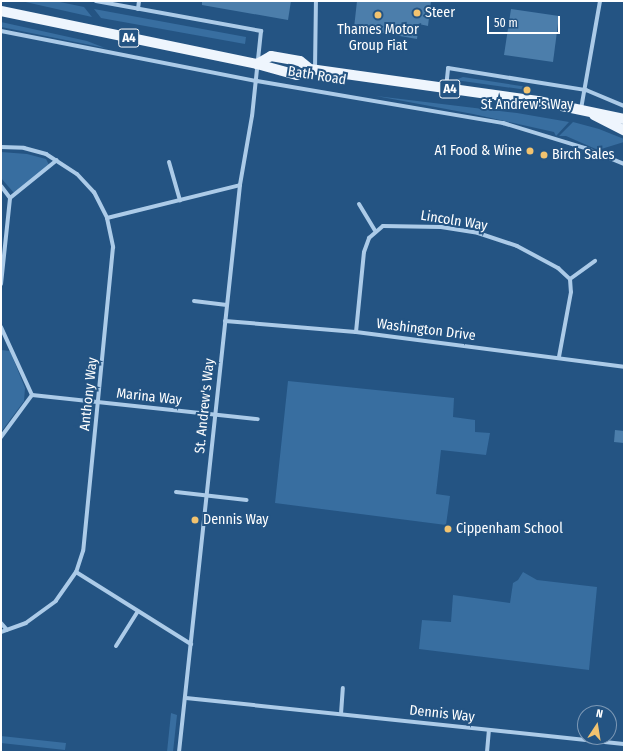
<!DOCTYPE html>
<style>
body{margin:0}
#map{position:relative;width:625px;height:753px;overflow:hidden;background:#245483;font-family:"Fira Sans Condensed",sans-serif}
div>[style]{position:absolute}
.green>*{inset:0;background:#386ea0}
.building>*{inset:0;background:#4c7eab}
.street>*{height:4px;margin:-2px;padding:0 2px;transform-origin:2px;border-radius:2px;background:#accbe8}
.primary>*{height:10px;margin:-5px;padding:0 5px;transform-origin:5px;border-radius:5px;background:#eef5fd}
.dots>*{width:11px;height:11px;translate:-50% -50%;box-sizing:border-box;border:2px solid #245483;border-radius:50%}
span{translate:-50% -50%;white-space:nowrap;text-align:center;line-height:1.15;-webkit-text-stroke:4px #245483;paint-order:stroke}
.shield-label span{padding:1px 3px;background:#245483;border:1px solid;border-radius:3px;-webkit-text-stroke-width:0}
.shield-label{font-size:13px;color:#fff;font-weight:700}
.poi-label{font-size:14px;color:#fff}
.left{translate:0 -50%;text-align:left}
.right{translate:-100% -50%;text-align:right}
.street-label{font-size:14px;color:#fff}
.frame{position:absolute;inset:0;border:2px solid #fff;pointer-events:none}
.north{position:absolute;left:577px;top:705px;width:40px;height:40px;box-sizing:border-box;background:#245483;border:1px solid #7c98b5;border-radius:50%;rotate:12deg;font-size:11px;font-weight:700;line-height:16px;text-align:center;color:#fff}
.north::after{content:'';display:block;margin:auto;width:14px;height:18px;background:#f2c36f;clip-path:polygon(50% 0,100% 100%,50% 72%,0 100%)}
.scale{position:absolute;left:487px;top:16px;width:73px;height:18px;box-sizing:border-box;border:2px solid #fff;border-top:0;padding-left:5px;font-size:12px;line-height:14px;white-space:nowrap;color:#fff;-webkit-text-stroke:3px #245483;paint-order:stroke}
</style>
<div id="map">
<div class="green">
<div style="clip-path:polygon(21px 1px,55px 1px,84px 7px,92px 17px)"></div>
<div style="clip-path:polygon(94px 9px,246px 37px,245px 44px,101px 18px)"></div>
<div style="clip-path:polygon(1px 22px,87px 41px,105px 48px,1px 27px)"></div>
<div style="clip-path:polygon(463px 77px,527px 87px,527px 90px,455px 80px)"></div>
<div style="clip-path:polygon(376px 96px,517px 113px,569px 122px,556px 136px,554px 132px,473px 114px)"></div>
<div style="clip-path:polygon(573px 122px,599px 129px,624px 139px,624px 142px,598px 150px,566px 136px,559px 136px)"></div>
<div style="clip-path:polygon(1px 152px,27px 154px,46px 159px,49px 165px,14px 193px,1px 178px)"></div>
<div style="clip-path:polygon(1px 350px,10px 351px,25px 388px,24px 401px,1px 432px)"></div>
<div style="clip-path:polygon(288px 381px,454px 398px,453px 417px,475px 420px,475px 432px,490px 433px,486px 455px,441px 450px,436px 494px,450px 496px,446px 525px,275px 503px)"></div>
<div style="clip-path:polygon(523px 572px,537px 580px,597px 587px,589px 670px,419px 649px,422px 620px,451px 622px,453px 595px,510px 603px,513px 583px,518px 580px)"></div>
<div style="clip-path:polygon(171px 713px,177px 715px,173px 752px,167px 752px)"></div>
<div style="clip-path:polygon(1px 736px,66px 743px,65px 750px,1px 743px)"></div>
</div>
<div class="building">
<div style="clip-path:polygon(202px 1px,291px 1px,288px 20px,202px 5px)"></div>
<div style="clip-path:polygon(357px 1px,431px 1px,428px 26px,419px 24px,417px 39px,354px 28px)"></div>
<div style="clip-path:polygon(511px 9px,559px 16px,553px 62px,504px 55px)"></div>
<div style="clip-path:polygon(615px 430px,624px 431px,624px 443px,614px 442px)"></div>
</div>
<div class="street">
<div style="left:96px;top:1px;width:168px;rotate:10.3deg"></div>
<div style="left:261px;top:31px;width:85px;rotate:96deg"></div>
<div style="left:252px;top:116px;width:70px;rotate:99.9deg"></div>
<div style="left:240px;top:185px;width:570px;rotate:96.14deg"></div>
<div style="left:138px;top:9px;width:8px;rotate:-83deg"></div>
<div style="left:1px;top:31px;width:261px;rotate:11.1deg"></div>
<div style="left:257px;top:81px;width:250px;rotate:9.7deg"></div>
<div style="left:503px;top:123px;width:86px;rotate:17deg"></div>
<div style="left:585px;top:148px;width:42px;rotate:22.3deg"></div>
<div style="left:315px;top:69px;width:68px;rotate:-89.2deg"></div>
<div style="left:446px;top:88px;width:20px;rotate:-84deg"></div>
<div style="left:448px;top:68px;width:140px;rotate:9.1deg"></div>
<div style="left:586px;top:90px;width:41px;rotate:22.8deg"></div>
<div style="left:581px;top:109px;width:110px;rotate:-80deg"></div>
<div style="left:1px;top:147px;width:23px;rotate:2deg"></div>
<div style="left:24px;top:148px;width:23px;rotate:15deg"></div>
<div style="left:46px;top:154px;width:37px;rotate:33deg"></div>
<div style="left:77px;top:174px;width:25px;rotate:47deg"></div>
<div style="left:94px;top:192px;width:29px;rotate:63deg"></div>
<div style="left:107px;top:218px;width:30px;rotate:78deg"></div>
<div style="left:113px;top:247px;width:305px;rotate:95.6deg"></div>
<div style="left:83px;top:551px;width:22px;rotate:108deg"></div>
<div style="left:76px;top:572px;width:35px;rotate:125deg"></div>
<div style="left:56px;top:601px;width:37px;rotate:144deg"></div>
<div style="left:26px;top:623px;width:27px;rotate:160deg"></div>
<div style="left:169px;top:162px;width:40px;rotate:74deg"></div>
<div style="left:1px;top:186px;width:15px;rotate:53deg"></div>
<div style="left:10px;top:198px;width:60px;rotate:-39deg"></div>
<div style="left:359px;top:204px;width:31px;rotate:59deg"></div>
<div style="left:107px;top:218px;width:137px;rotate:-13.9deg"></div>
<div style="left:570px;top:279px;width:31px;rotate:-36deg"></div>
<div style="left:1px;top:284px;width:86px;rotate:-84deg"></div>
<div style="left:194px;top:301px;width:33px;rotate:7deg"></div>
<div style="left:225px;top:321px;width:131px;rotate:4.8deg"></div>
<div style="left:356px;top:332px;width:270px;rotate:7.4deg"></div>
<div style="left:1px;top:327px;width:75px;rotate:65.5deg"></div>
<div style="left:356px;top:332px;width:80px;rotate:-84.3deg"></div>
<div style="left:364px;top:252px;width:15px;rotate:-70deg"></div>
<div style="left:369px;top:238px;width:18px;rotate:-41deg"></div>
<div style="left:383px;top:226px;width:58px;rotate:1deg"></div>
<div style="left:441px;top:227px;width:37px;rotate:9deg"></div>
<div style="left:478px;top:233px;width:41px;rotate:18.4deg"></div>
<div style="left:517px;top:246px;width:47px;rotate:28.2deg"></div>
<div style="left:558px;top:268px;width:16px;rotate:43deg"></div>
<div style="left:570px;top:279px;width:13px;rotate:86deg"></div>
<div style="left:571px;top:292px;width:66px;rotate:100.5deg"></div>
<div style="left:32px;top:395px;width:227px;rotate:6.1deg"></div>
<div style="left:1px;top:437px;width:52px;rotate:-53.6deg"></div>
<div style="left:176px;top:492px;width:71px;rotate:6.4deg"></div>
<div style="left:76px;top:572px;width:136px;rotate:32.1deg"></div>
<div style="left:1px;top:623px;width:9px;rotate:49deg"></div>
<div style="left:116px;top:646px;width:41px;rotate:-57.8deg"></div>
<div style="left:186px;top:698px;width:440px;rotate:6deg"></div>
<div style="left:341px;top:714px;width:26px;rotate:-86deg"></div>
<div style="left:487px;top:752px;width:22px;rotate:-85deg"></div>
</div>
<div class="primary">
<div style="left:1px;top:11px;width:261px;rotate:11.7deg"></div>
<div style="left:257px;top:64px;width:41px;rotate:15.4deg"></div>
<div style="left:297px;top:75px;width:14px;rotate:-25deg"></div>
<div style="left:257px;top:64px;width:16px;rotate:-30deg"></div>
<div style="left:271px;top:56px;width:29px;rotate:10deg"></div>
<div style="left:300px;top:61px;width:13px;rotate:39deg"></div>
<div style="left:310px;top:69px;width:230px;rotate:8deg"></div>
<div style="left:538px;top:101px;width:88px;rotate:11.8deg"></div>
<div style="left:594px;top:115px;width:34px;rotate:27deg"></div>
</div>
<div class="dots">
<div style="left:417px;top:13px;background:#f2c36f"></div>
<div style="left:378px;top:15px;background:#f2c36f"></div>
<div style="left:527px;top:90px;background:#f2c36f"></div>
<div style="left:530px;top:151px;background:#f2c36f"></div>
<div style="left:544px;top:155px;background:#f2c36f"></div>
<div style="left:195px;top:520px;background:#f2c36f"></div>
<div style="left:448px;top:529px;background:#f2c36f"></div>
</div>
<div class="shield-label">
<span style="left:129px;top:38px">A4</span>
<span style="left:450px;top:89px">A4</span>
</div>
<div class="poi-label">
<span class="left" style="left:425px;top:13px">Steer</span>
<span style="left:378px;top:38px">Thames Motor<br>Group Fiat</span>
<span style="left:527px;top:105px">St Andrew's Way</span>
<span class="right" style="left:522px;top:151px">A1 Food &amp; Wine</span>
<span class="left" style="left:552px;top:155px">Birch Sales</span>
<span class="left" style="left:203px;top:520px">Dennis Way</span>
<span class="left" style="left:456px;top:529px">Cippenham School</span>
</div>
<div class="street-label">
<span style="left:317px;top:76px;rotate:9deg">Bath Road</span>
<span style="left:454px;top:221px;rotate:9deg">Lincoln Way</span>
<span style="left:426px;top:330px;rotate:7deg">Washington Drive</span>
<span style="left:89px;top:394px;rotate:-84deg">Anthony Way</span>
<span style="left:149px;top:397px;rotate:6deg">Marina Way</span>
<span style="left:205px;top:406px;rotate:-84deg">St. Andrew's Way</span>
<span style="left:442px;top:714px;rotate:6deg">Dennis Way</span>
</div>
<div class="frame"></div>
<div class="north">N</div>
<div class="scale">50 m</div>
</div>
